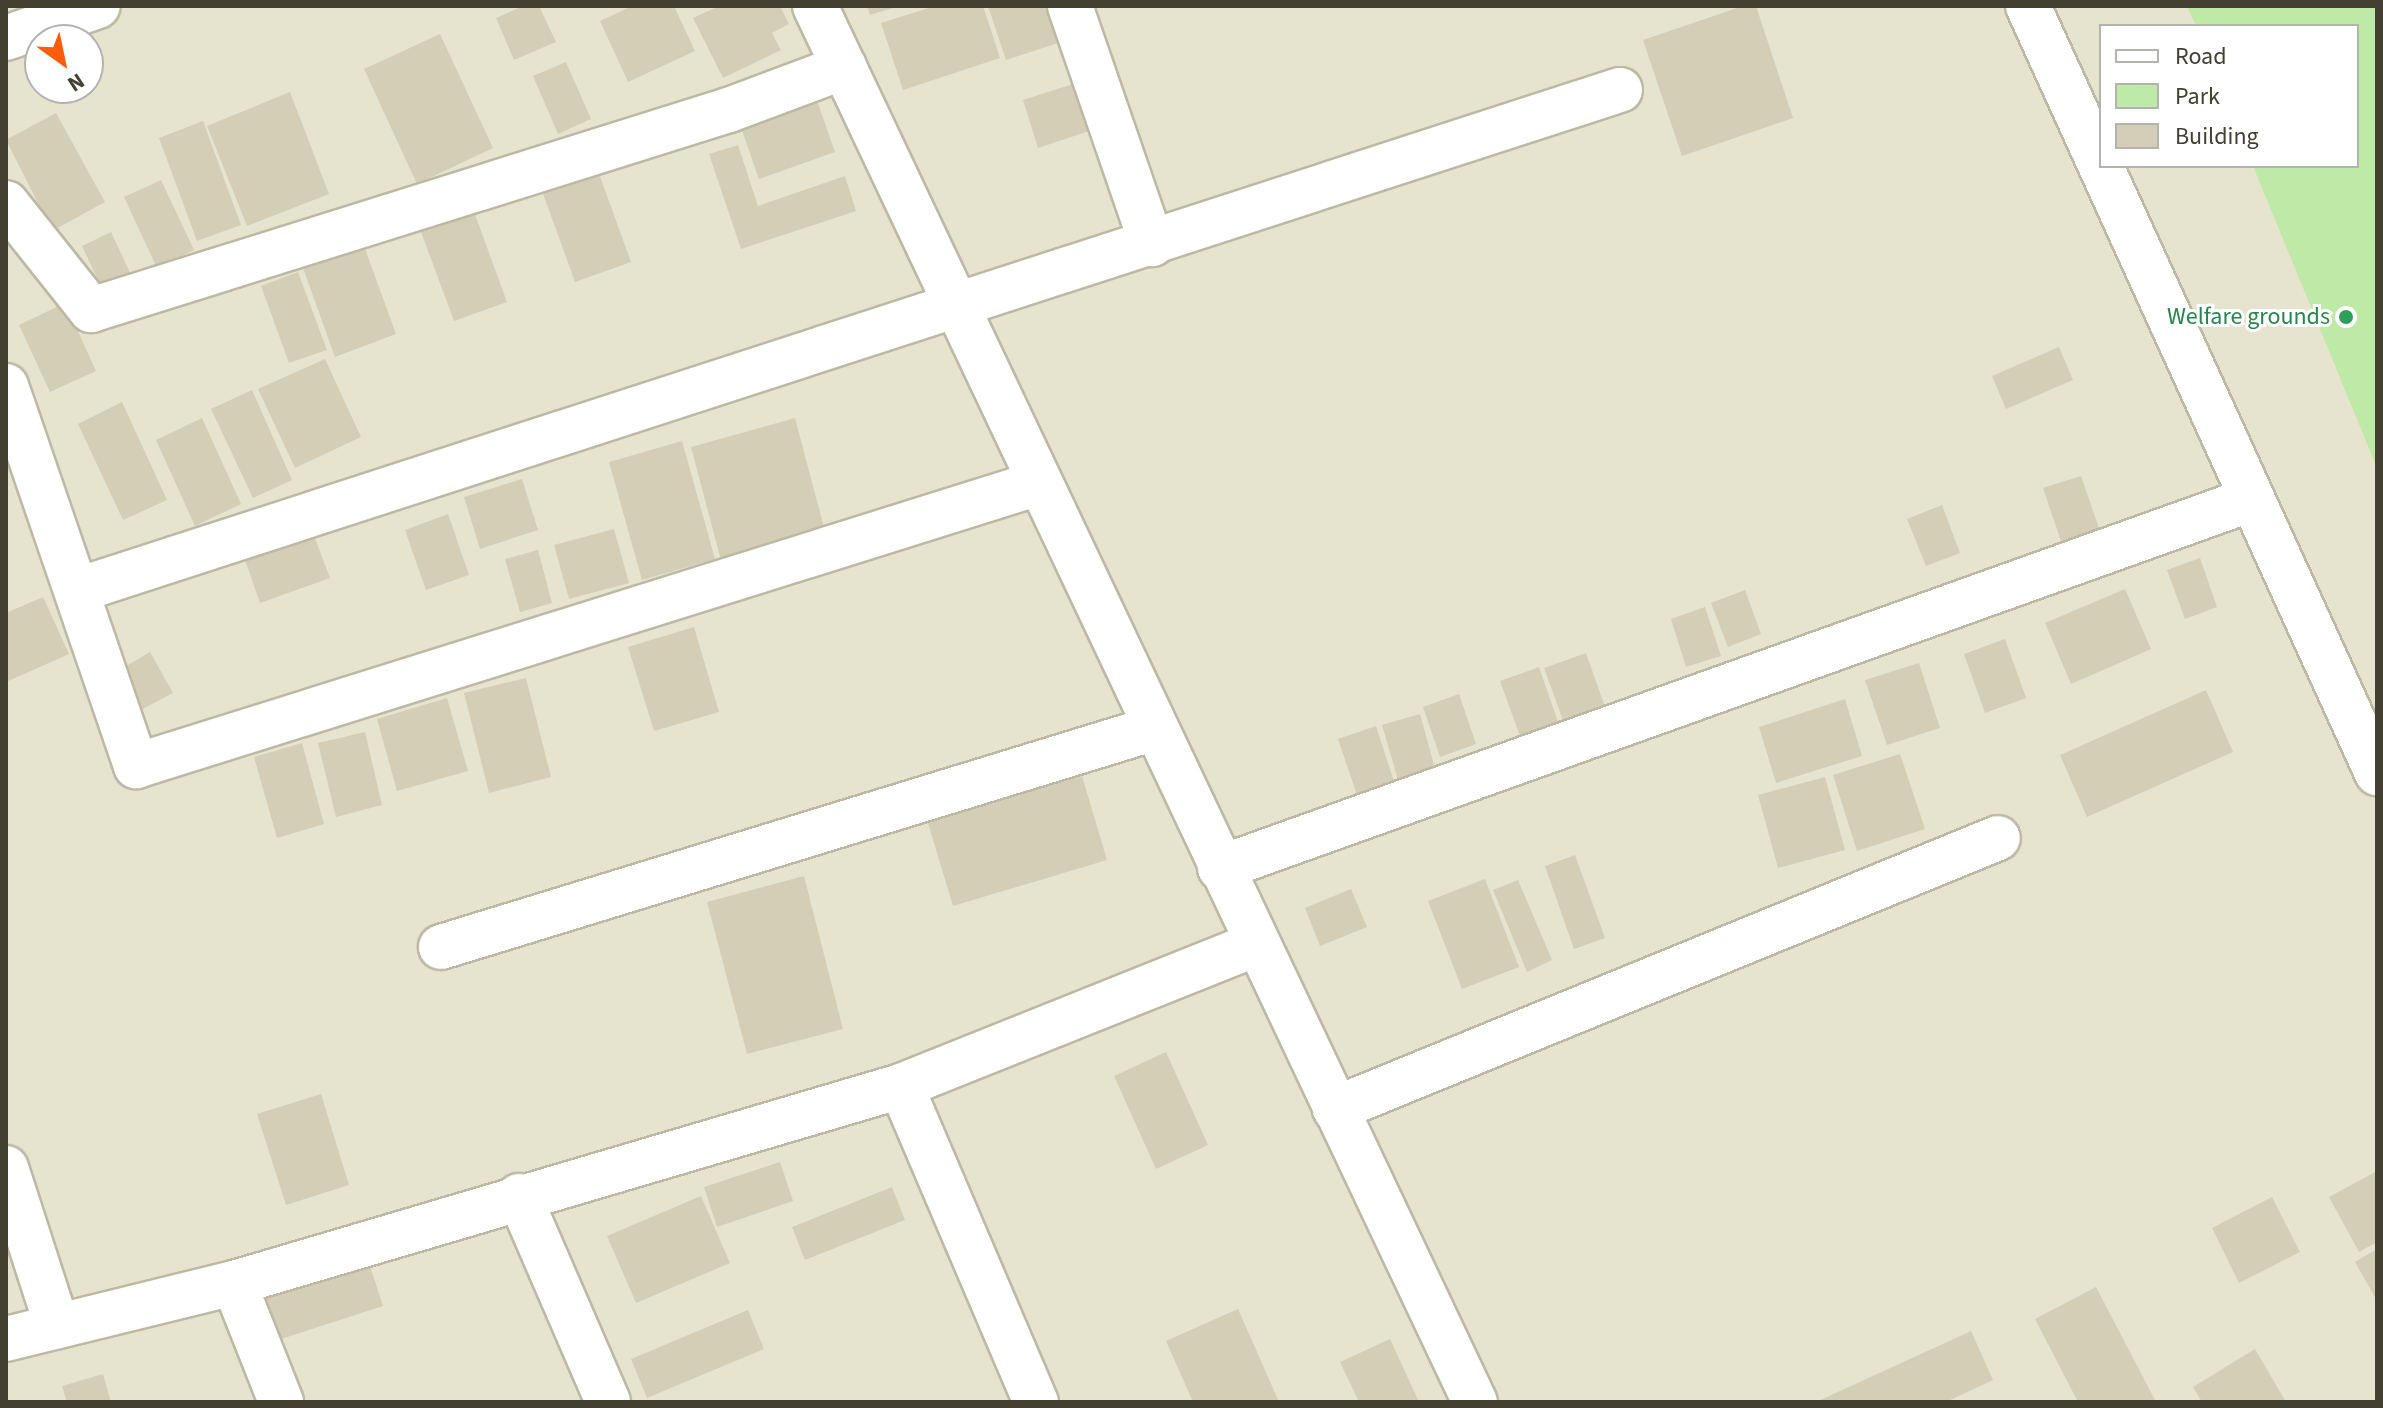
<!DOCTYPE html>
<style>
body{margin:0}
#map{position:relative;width:2383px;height:1408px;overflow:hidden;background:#f2f0e1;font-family:"Source Sans 3",sans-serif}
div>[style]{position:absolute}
.residential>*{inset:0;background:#e6e3cf}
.green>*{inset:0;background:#bfe9a7}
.building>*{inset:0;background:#d4ceb7}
.roads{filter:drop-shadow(2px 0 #bdb9a4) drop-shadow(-2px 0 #bdb9a4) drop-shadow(0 2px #bdb9a4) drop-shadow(0 -2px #bdb9a4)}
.minor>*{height:44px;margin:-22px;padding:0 22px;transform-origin:22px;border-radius:22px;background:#fff}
.dots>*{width:22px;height:22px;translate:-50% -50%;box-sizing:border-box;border:4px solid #fff;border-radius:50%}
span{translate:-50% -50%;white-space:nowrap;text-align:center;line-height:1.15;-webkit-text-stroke:6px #fff;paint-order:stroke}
.leisure-label{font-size:24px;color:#27864d}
.right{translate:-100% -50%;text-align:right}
.frame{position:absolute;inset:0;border:8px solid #434032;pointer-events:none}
.legend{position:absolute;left:2099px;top:24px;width:260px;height:144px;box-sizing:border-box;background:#fff;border:2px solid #b4b3ad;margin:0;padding:10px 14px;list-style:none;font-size:24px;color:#434032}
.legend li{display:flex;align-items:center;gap:16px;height:40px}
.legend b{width:40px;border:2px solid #b4b3ad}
.north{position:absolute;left:24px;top:24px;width:80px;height:80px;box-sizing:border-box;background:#fff;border:2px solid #b4b3ad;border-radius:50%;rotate:147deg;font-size:22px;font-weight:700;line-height:32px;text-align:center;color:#434032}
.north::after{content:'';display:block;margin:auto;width:28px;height:36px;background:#ff5c0b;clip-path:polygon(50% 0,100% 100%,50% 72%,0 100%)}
</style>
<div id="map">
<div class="residential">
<div style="clip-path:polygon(evenodd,6px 6px,2377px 6px,2377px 1402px,6px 1402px,6px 6px,2101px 26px,2357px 26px,2357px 166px,2101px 166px,2101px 26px,6px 6px,40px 40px,88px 40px,88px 88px,40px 88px,40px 40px)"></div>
</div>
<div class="green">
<div style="clip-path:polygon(2187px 6px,2377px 6px,2377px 468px,2253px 166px,2357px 166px,2357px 26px,2196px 26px)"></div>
</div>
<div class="building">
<div style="clip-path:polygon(523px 6px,539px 6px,556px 42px,514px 60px,496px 18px)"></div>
<div style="clip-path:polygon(632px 6px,674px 6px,695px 51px,628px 82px,600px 21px)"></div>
<div style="clip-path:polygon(719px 6px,780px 6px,789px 24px,772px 33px,781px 50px,723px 78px,693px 18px)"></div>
<div style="clip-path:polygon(867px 6px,896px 6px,896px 7px,870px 15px)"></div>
<div style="clip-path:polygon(935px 6px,983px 6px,1000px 58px,903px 90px,881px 23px)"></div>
<div style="clip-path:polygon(988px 6px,1046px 6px,1058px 43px,1006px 60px)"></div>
<div style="clip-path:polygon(1743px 6px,1756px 6px,1793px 118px,1682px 156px,1643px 40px)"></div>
<div style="clip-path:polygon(440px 34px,493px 148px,417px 184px,364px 69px)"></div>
<div style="clip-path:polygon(566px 62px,591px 119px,558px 134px,533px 76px)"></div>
<div style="clip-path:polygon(1073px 84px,1089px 131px,1038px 148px,1023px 100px)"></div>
<div style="clip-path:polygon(290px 92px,329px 194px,247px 226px,207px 126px)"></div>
<div style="clip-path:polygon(815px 95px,835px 152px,759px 179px,739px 122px)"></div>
<div style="clip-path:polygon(56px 113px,105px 202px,52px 231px,6px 140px)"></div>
<div style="clip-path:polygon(203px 121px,241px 225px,197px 241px,159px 138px)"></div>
<div style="clip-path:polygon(738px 145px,758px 206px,845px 176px,856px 211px,741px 249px,709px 154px)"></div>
<div style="clip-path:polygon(598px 171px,631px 262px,575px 282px,542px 191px)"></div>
<div style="clip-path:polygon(161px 180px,194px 250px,157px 268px,124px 197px)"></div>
<div style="clip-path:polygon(473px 209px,507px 302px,454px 321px,420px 229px)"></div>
<div style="clip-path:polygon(111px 232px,133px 279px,104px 293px,82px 246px)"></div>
<div style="clip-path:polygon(364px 246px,396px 334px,335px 357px,303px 268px)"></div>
<div style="clip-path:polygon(298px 272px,327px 350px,289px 363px,261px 286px)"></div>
<div style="clip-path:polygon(65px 303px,96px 371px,50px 392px,19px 325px)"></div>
<div style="clip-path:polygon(2059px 347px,2073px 380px,2006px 409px,1992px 376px)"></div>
<div style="clip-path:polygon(325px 359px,361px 437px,295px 468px,258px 389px)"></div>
<div style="clip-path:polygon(252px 390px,292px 480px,253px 498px,211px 409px)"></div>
<div style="clip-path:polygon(122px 402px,167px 500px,123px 520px,78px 424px)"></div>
<div style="clip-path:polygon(202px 418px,241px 504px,195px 526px,156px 440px)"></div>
<div style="clip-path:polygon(795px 418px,826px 535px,722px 564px,691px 447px)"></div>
<div style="clip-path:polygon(682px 441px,715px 559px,642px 580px,609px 462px)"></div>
<div style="clip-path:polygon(2081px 476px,2100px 531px,2062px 544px,2043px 488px)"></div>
<div style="clip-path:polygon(522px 479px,538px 530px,480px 549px,464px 497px)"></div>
<div style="clip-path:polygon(1942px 505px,1960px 553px,1926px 566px,1907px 519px)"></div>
<div style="clip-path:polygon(448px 514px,469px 575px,426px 590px,405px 530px)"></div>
<div style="clip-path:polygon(614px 529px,629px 583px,569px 599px,554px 545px)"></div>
<div style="clip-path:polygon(312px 530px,330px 578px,260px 603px,243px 554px)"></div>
<div style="clip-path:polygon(538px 550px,552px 603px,520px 612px,505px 559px)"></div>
<div style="clip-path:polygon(2200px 558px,2217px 607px,2185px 619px,2167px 570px)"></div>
<div style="clip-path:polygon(2125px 589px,2151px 649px,2071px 684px,2045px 623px)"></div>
<div style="clip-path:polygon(1745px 590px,1761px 634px,1728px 647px,1711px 603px)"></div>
<div style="clip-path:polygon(43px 597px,69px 654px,6px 682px,6px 613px)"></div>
<div style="clip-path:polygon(1705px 607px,1721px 656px,1686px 667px,1671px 619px)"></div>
<div style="clip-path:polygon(694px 627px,719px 712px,654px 731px,628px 647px)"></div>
<div style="clip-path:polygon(2005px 639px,2026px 698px,1985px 713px,1964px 654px)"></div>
<div style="clip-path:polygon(150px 652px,173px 693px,141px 710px,118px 671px)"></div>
<div style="clip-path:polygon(1586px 653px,1605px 707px,1564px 723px,1544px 668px)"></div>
<div style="clip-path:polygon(1919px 663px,1940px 728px,1887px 745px,1865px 680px)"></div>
<div style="clip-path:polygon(1539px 667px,1558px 722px,1520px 736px,1500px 681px)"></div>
<div style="clip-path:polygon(526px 678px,551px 777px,489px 793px,464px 693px)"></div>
<div style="clip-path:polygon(2206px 690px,2233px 752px,2087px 817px,2060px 755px)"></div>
<div style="clip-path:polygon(1459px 694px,1476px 744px,1440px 757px,1423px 707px)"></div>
<div style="clip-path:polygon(447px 698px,468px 771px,397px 791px,377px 719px)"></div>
<div style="clip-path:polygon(1845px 699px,1862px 756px,1776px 783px,1759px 727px)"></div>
<div style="clip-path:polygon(1420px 714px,1436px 772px,1399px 783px,1382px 725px)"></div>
<div style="clip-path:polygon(1376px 726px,1396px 788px,1359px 801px,1338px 739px)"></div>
<div style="clip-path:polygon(365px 732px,382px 805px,336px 817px,318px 743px)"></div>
<div style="clip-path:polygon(302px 743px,324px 824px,277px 838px,254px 757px)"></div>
<div style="clip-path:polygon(1900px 754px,1925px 829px,1857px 851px,1833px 775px)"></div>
<div style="clip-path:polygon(1082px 776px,1107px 860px,953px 906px,928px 823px)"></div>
<div style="clip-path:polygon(1825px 777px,1845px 850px,1778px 868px,1758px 795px)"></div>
<div style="clip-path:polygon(1575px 855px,1605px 938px,1574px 949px,1545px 866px)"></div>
<div style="clip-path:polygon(804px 876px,843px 1029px,747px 1054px,707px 902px)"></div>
<div style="clip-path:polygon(1485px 879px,1519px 967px,1462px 989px,1428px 901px)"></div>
<div style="clip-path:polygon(1518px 880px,1552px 960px,1527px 972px,1493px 890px)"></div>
<div style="clip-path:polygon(1351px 889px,1367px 927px,1320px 946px,1305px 908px)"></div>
<div style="clip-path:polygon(1166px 1052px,1208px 1145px,1156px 1169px,1114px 1076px)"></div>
<div style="clip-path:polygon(321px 1094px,349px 1185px,286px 1205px,257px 1114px)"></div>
<div style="clip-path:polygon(780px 1162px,793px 1201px,717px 1227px,704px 1187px)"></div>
<div style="clip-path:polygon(2377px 1171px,2377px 1242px,2359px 1252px,2329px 1197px)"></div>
<div style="clip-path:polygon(892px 1187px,905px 1220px,805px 1260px,792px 1227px)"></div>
<div style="clip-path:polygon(701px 1196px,730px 1263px,636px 1303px,607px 1236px)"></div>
<div style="clip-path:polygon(2272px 1197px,2300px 1252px,2239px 1283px,2212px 1228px)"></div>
<div style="clip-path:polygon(2377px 1249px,2377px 1301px,2355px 1262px)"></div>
<div style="clip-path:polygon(369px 1263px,383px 1306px,278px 1340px,265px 1296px)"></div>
<div style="clip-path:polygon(2096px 1287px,2156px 1402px,2078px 1402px,2035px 1319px)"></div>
<div style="clip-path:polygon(1238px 1309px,1279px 1402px,1193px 1402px,1166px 1341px)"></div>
<div style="clip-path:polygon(748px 1310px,764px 1349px,647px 1398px,631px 1359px)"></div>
<div style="clip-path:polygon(1971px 1331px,1993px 1380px,1946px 1402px,1816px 1402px)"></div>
<div style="clip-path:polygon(1390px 1339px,1419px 1402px,1359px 1402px,1340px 1362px)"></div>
<div style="clip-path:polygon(2255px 1349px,2286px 1402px,2202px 1402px,2193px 1387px)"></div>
<div style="clip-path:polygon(103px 1374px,111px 1402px,67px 1402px,62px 1386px)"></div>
</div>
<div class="roads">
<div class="minor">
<div style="left:815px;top:6px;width:1544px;rotate:64.7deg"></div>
<div style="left:1070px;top:6px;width:252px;rotate:71deg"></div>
<div style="left:2028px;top:6px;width:843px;rotate:65.53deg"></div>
<div style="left:6px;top:38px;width:97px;rotate:-19.2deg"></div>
<div style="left:6px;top:203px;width:137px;rotate:51.5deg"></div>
<div style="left:91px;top:310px;width:669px;rotate:-17.41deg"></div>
<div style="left:729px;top:110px;width:123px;rotate:-20.5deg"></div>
<div style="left:6px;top:386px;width:402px;rotate:71.1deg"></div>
<div style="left:136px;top:766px;width:946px;rotate:-17.4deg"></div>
<div style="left:78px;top:590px;width:1621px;rotate:-17.97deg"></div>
<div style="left:1220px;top:868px;width:1093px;rotate:-19.68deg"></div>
<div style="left:441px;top:947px;width:747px;rotate:-17.05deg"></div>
<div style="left:901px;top:1086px;width:344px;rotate:66.9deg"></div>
<div style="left:1335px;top:1109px;width:716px;rotate:-22.23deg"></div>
<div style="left:6px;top:1168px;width:166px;rotate:72.1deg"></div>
<div style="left:519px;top:1196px;width:224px;rotate:66.6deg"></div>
<div style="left:234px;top:1283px;width:128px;rotate:68.4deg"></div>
<div style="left:6px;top:1339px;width:235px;rotate:-13.8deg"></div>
<div style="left:234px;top:1283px;width:695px;rotate:-16.45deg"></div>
<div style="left:901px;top:1086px;width:382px;rotate:-21.8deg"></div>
</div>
</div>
<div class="dots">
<div style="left:2346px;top:317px;background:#2e9e5b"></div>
</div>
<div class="leisure-label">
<span class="right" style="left:2330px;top:317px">Welfare grounds</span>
</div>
<div class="frame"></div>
<ul class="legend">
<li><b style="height:10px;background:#fff"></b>Road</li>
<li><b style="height:22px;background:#bfe9a7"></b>Park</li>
<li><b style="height:22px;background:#d4ceb7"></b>Building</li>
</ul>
<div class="north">N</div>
</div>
